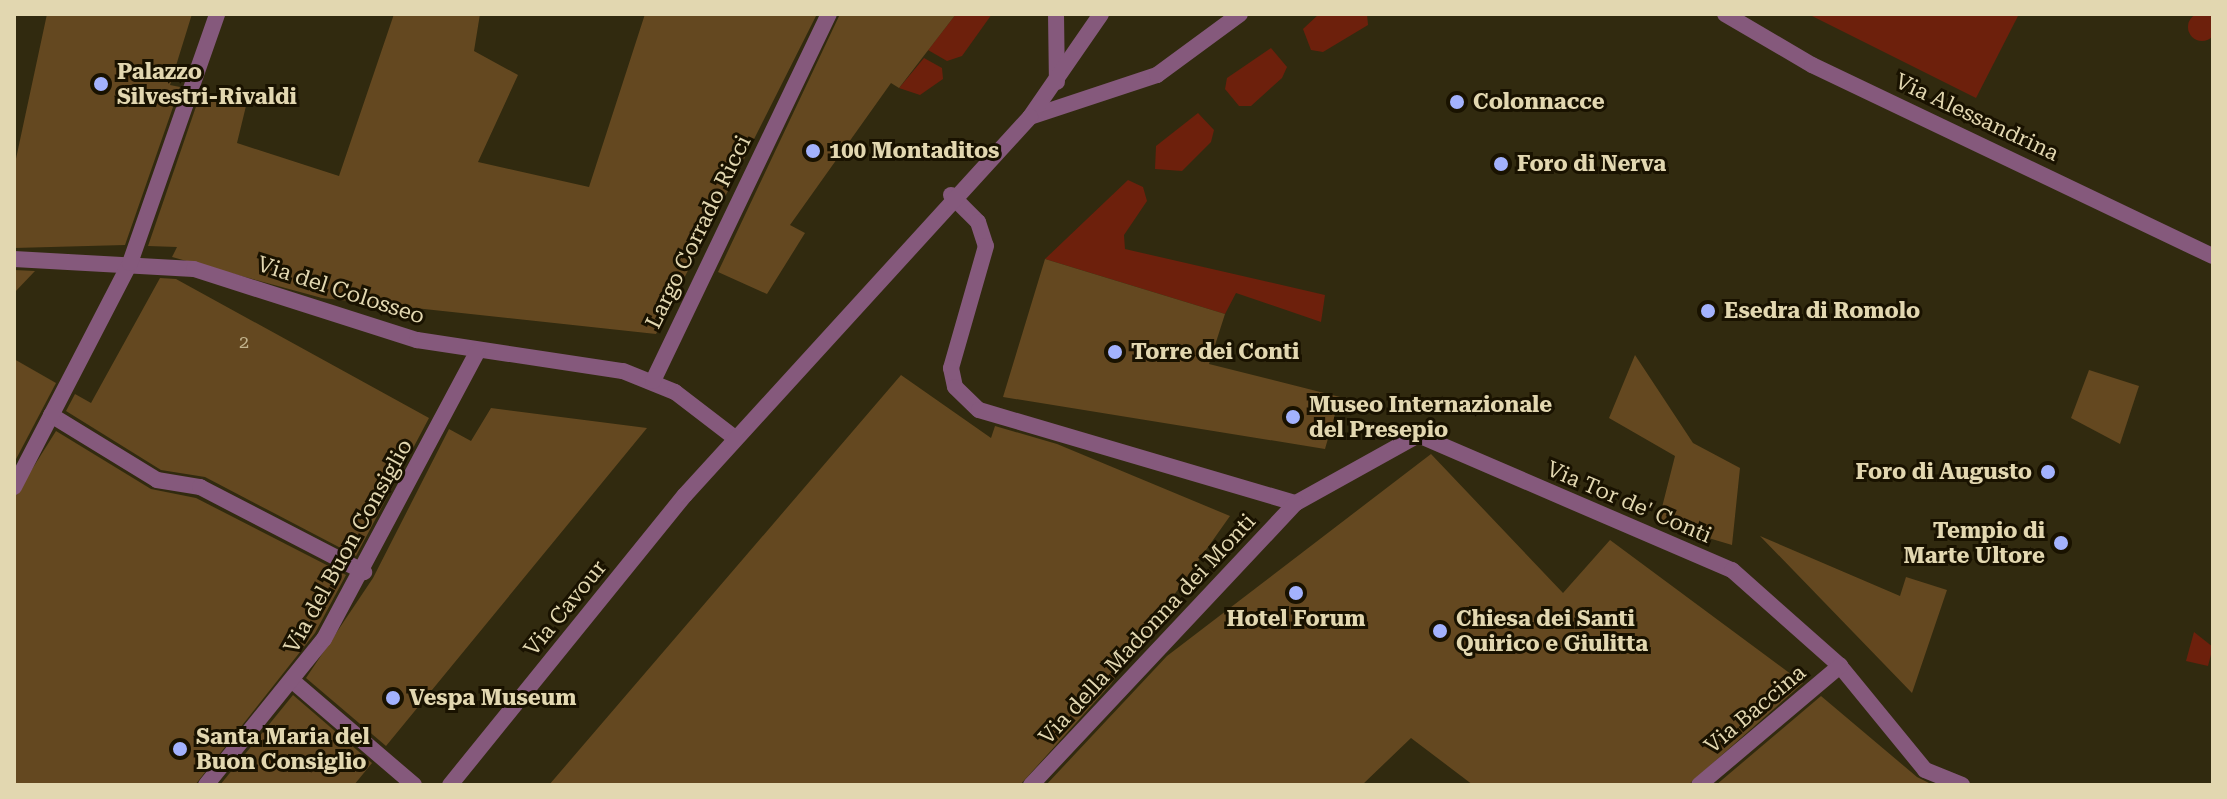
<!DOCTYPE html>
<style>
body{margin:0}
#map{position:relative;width:2227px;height:799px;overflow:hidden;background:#312a0f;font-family:"Roboto Serif",serif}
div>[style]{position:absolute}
.green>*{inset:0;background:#6d200c}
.round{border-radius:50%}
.building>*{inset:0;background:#644820}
.lane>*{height:16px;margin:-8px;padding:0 8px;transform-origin:8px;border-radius:8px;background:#85597c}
.street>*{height:16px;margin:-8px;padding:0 8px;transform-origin:8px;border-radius:8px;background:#85597c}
.dots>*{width:22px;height:22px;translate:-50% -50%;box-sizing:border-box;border:4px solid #191200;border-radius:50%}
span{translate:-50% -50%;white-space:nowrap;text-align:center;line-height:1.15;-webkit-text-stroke:6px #191200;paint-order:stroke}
.number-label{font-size:18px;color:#c2b38c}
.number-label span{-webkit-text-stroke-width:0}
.poi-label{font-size:22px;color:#e2d7b0;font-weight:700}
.left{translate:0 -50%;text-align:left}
.right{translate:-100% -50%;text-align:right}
.street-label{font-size:22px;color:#e2d7b0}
.frame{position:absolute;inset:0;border:16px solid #e2d7b0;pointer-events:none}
</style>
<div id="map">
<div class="green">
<div class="round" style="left:2188px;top:13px;width:28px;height:28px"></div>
<div style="clip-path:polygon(956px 14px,992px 14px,962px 56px,947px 61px,928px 50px)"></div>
<div style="clip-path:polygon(1319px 14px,1367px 14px,1368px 25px,1323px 52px,1311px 50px,1303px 29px)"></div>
<div style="clip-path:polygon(1808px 14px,2019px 14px,1976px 98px)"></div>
<div style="clip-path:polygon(1271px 48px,1287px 67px,1282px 78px,1251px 106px,1239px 106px,1225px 89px,1227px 78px)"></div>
<div style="clip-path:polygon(924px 58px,942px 68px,943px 79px,920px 95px,899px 88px)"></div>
<div style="clip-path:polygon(1198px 113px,1214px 130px,1211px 142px,1182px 171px,1155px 169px,1156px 146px)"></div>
<div style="clip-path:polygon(1128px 180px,1143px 187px,1147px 201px,1124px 235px,1125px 249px,1325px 295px,1321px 322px,1236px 293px,1225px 314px,1045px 259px)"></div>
<div style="clip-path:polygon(2194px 632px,2213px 647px,2208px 666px,2186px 661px)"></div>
</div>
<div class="building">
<div style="clip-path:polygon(47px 14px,192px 14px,170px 85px,180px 87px,125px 245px,14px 248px,14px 168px)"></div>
<div style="clip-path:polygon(394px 14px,480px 14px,474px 51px,518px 75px,478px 162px,589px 187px,645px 14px,817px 14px,656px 334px,322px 298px,172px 257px,177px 247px,148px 246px,201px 92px,246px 106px,237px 143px,339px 176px)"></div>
<div style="clip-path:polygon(840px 14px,956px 14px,899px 88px,891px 83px,790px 225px,805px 233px,767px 294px,718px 272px)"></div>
<div style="clip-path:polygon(1045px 259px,1225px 314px,1209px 364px,1340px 397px,1325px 449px,1003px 397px)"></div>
<div style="clip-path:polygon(14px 270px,35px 271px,14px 293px)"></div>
<div style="clip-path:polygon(160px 278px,176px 279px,429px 418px,356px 556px,205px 477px,161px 470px,66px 411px,75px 394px,91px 403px)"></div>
<div style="clip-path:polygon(1635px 355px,1693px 443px,1740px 468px,1732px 545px,1658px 523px,1675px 456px,1609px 418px)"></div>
<div style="clip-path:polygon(14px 359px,56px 383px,14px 463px)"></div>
<div style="clip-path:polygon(2089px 370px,2139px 386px,2120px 444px,2071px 418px)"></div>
<div style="clip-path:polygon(901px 375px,991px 438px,995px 426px,1057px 444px,1230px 516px,1111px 684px,1020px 785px,549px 785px)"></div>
<div style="clip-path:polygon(491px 408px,647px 428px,386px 746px,306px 678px,373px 578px,449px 429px,471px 441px)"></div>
<div style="clip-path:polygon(56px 431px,151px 489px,196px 498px,346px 575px,315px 633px,195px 785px,14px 785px,14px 498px)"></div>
<div style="clip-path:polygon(1431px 454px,1563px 593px,1610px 540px,1803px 683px,1688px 785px,1473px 785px,1411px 738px,1362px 785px,1046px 785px,1167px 656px)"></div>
<div style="clip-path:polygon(1760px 536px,1900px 596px,1906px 577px,1947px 590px,1912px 693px)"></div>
<div style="clip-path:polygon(293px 695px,372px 763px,354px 785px,220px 785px)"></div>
<div style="clip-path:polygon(1821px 696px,1917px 777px,1933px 785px,1716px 785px)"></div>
</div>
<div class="lane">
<div style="left:1056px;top:14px;width:68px;rotate:89.2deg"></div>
<div style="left:1725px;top:14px;width:101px;rotate:30.4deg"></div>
<div style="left:1030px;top:117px;width:134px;rotate:-18.3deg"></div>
<div style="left:1157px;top:75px;width:103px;rotate:-36.3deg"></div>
<div style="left:1030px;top:117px;width:125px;rotate:-55.4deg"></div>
<div style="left:51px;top:415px;width:124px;rotate:31.5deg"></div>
<div style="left:157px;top:480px;width:44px;rotate:9.2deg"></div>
<div style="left:200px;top:487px;width:185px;rotate:27.4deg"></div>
<div style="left:295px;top:683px;width:157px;rotate:40.6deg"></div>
</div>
<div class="street">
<div style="left:1812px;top:65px;width:444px;rotate:25.5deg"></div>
<div style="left:951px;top:195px;width:38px;rotate:45deg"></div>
<div style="left:978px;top:222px;width:25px;rotate:72deg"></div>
<div style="left:986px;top:246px;width:127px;rotate:106deg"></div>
<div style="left:951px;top:368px;width:19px;rotate:78deg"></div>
<div style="left:955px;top:387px;width:33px;rotate:44deg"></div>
<div style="left:979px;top:410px;width:330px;rotate:16.4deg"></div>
<div style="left:1296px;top:503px;width:140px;rotate:-29.1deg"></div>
<div style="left:1418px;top:435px;width:342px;rotate:23.3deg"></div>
<div style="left:1732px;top:570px;width:144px;rotate:41.6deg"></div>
<div style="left:1840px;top:666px;width:134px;rotate:50.7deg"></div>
<div style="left:1925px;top:770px;width:40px;rotate:22deg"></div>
<div style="left:14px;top:259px;width:180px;rotate:3.2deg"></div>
<div style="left:194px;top:269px;width:234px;rotate:17.7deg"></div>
<div style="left:417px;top:340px;width:208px;rotate:8.6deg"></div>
<div style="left:623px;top:371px;width:56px;rotate:22deg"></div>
<div style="left:675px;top:392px;width:76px;rotate:37.5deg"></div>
<div style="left:653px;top:381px;width:407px;rotate:-64.4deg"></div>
<div style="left:14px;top:487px;width:252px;rotate:-62.6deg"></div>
<div style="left:130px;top:263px;width:264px;rotate:-70.7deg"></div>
<div style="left:206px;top:785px;width:188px;rotate:-51.1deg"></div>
<div style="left:324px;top:639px;width:327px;rotate:-61.9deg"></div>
<div style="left:450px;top:785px;width:373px;rotate:-51deg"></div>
<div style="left:685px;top:495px;width:512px;rotate:-47.61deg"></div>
<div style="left:1031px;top:785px;width:387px;rotate:-46.8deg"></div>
<div style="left:1699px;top:785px;width:185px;rotate:-40.2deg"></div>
</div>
<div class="dots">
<div style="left:101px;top:84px;background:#a3b2fd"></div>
<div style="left:1457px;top:102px;background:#a3b2fd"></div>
<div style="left:813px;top:151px;background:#a3b2fd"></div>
<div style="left:1501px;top:164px;background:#a3b2fd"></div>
<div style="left:1708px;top:311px;background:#a3b2fd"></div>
<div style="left:1115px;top:352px;background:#a3b2fd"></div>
<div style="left:1293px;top:417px;background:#a3b2fd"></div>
<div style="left:2048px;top:472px;background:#a3b2fd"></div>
<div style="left:2061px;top:543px;background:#a3b2fd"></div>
<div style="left:1296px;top:593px;background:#a3b2fd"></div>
<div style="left:1440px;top:631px;background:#a3b2fd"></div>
<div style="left:393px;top:698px;background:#a3b2fd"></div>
<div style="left:180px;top:749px;background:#a3b2fd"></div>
</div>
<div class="number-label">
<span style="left:244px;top:342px">2</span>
</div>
<div class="poi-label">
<span class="left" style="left:117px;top:84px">Palazzo<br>Silvestri-Rivaldi</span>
<span class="left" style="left:1473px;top:102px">Colonnacce</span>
<span class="left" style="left:829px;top:151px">100 Montaditos</span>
<span class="left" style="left:1517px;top:164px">Foro di Nerva</span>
<span class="left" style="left:1724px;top:311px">Esedra di Romolo</span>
<span class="left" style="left:1131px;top:352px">Torre dei Conti</span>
<span class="left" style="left:1309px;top:417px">Museo Internazionale<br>del Presepio</span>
<span class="right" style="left:2032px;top:472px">Foro di Augusto</span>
<span class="right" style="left:2045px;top:543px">Tempio di<br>Marte Ultore</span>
<span class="left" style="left:1456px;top:631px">Chiesa dei Santi<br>Quirico e Giulitta</span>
<span style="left:1296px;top:619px">Hotel Forum</span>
<span class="left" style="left:409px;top:698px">Vespa Museum</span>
<span class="left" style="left:196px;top:749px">Santa Maria del<br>Buon Consiglio</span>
</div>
<div class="street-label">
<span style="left:1977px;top:117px;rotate:25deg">Via Alessandrina</span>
<span style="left:698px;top:232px;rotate:-64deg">Largo Corrado Ricci</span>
<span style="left:341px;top:290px;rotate:18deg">Via del Colosseo</span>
<span style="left:1629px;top:502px;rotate:23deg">Via Tor de' Conti</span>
<span style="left:348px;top:546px;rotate:-61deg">Via del Buon Consiglio</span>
<span style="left:565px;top:608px;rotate:-51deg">Via Cavour</span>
<span style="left:1147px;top:629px;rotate:-47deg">Via della Madonna dei Monti</span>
<span style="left:1755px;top:709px;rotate:-40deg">Via Baccina</span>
</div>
<div class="frame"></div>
</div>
